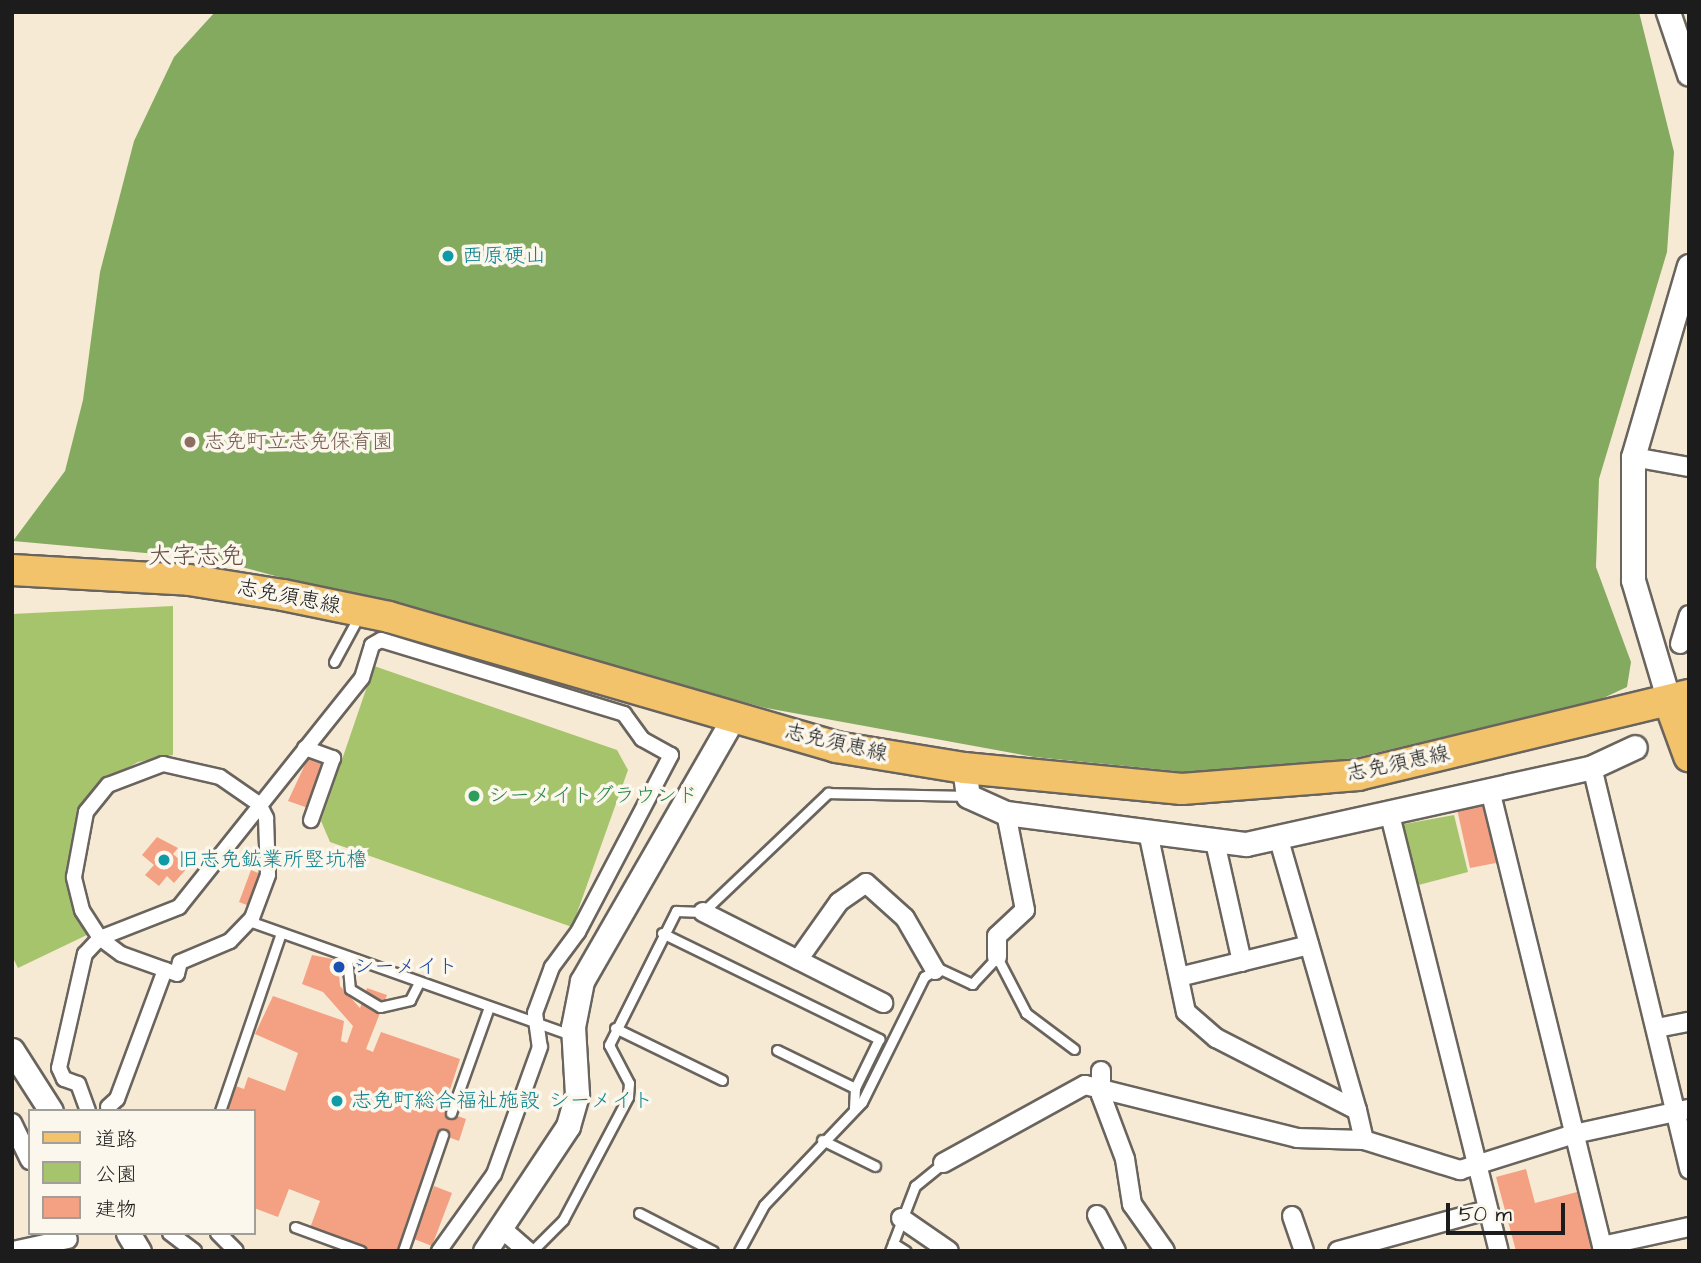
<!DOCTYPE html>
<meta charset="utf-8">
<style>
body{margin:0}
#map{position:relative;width:1701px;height:1263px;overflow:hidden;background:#f7ead5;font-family:"Architects Daughter","Klee One",sans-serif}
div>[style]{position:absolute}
.green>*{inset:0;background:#a6c46b}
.forest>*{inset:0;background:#84aa5f}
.building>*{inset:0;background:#f3a182}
.roads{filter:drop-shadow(2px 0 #69645d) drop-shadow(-2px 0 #69645d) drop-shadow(0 2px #69645d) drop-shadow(0 -2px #69645d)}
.service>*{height:9px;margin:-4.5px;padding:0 4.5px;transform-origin:4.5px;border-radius:4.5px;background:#fff}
.pedestrian>*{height:14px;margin:-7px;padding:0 7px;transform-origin:7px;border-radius:7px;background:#fff}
.minor>*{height:18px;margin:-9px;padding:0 9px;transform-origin:9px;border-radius:9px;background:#fff}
.tertiary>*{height:23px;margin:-11.5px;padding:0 11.5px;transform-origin:11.5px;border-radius:11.5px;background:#fff}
.primary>*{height:30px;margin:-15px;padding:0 15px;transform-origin:15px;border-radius:15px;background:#f2c36a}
.dots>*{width:19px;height:19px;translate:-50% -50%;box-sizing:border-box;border:4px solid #fbf7ec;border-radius:50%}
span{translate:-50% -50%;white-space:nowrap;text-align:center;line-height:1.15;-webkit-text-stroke:7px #fbf7ec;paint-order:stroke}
.culture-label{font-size:21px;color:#0d838f}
.left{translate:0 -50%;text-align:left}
.education-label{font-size:21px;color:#785e54}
.street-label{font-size:21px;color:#1c1c1c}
.leisure-label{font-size:21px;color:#27864d}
.transit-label{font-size:21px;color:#164399}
.quarter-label{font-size:24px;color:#674b40}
.frame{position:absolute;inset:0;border:14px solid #1c1c1c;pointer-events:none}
.legend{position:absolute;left:28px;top:1109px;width:228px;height:126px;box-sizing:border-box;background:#fbf7ec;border:2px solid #a29f99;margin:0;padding:9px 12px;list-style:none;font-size:21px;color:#1c1c1c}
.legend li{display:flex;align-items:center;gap:14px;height:35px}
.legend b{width:35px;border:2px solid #a29f99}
.scale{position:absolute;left:1446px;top:1203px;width:119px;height:32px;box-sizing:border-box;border:4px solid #1c1c1c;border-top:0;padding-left:9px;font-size:21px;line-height:24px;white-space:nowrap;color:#1c1c1c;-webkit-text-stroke:5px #fbf7ec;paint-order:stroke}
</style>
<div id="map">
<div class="green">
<div style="clip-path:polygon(173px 606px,173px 755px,138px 762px,110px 778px,82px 811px,69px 877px,91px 933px,18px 968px,12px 956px,12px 614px)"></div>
<div style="clip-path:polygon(374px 666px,617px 750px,628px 770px,572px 927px,330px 842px,321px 821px)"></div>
<div style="clip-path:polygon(1454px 815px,1468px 872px,1411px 887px,1399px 825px)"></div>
</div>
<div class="forest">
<div style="clip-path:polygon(215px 12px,1639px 12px,1674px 152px,1667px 252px,1599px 479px,1596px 567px,1631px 662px,1627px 687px,1599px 700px,1354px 758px,1215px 775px,1034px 757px,766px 708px,212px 559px,13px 541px,65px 471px,83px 400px,100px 272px,134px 141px,174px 57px)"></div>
</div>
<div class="building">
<div style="clip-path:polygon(308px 758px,327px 765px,311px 809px,288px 801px)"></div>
<div style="clip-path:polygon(1487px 802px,1501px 862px,1470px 868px,1457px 809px)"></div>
<div style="clip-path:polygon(157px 837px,178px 848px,173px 854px,188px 867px,174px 883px,167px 876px,159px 886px,145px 875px,154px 865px,142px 855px)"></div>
<div style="clip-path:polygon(251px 870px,264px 875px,252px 907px,239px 902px)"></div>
<div style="clip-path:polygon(312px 955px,338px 960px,340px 986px,360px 1008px,367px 988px,387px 995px,366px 1049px,373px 1052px,381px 1032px,460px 1059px,443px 1111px,466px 1119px,459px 1141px,440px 1134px,399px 1251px,373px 1251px,310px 1228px,320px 1201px,289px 1189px,278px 1217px,254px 1208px,254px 1111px,224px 1111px,233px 1085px,244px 1089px,248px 1077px,285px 1091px,298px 1053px,255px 1034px,273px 996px,344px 1021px,341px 1041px,347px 1043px,353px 1026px,323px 992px,302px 984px)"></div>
<div style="clip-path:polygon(1526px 1169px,1535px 1203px,1577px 1192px,1593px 1249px,1516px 1251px,1496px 1177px)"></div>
<div style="clip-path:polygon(434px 1186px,452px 1193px,432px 1246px,414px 1239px)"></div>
</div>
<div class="roads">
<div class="service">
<div style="left:334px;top:662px;width:52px;rotate:-61.5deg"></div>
<div style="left:249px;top:921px;width:344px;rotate:19.5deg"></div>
<div style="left:662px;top:933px;width:242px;rotate:26deg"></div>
<div style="left:879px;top:1039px;width:55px;rotate:116.1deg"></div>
<div style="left:855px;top:1088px;width:20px;rotate:93deg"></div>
<div style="left:347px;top:956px;width:33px;rotate:85deg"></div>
<div style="left:350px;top:989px;width:35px;rotate:31deg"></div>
<div style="left:380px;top:1007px;width:31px;rotate:-13deg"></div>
<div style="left:410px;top:1000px;width:20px;rotate:-63deg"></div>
<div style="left:615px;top:1028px;width:119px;rotate:25.9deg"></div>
<div style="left:777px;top:1050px;width:87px;rotate:26deg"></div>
<div style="left:220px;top:1111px;width:188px;rotate:-71.1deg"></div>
<div style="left:451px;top:1113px;width:113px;rotate:-70.3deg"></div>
<div style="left:822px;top:1140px;width:59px;rotate:26.1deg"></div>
<div style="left:639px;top:1213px;width:83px;rotate:27.2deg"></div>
<div style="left:295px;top:1227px;width:70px;rotate:20deg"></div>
<div style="left:893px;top:1243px;width:15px;rotate:32deg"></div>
<div style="left:403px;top:1251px;width:123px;rotate:-71deg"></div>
<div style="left:532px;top:1251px;width:44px;rotate:-45deg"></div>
<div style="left:563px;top:1220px;width:139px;rotate:-62.1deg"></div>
<div style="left:628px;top:1097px;width:14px;rotate:-86deg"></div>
<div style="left:629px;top:1083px;width:43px;rotate:-117.8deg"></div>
<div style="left:609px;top:1045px;width:150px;rotate:-63.4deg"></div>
<div style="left:676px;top:911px;width:27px;rotate:2deg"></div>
<div style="left:703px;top:912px;width:173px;rotate:-43.6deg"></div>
<div style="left:828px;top:793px;width:138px;rotate:1.2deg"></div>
<div style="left:739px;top:1251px;width:52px;rotate:-61.5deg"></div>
<div style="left:764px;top:1205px;width:142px;rotate:-46.4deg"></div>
<div style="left:862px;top:1102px;width:140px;rotate:-63.6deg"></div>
<div style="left:924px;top:977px;width:17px;rotate:-33deg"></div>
<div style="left:938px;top:968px;width:38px;rotate:25deg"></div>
<div style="left:972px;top:984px;width:37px;rotate:-47deg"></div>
<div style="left:997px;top:957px;width:63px;rotate:62.6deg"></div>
<div style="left:1026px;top:1013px;width:60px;rotate:36.9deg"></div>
<div style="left:890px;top:1251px;width:70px;rotate:-69deg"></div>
<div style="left:915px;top:1186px;width:36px;rotate:-39deg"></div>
</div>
<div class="pedestrian">
<div style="left:305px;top:748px;width:30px;rotate:20deg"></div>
<div style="left:333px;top:758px;width:66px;rotate:109.5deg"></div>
<div style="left:163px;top:764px;width:58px;rotate:12.8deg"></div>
<div style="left:220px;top:777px;width:47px;rotate:34.7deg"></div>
<div style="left:259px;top:804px;width:16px;rotate:63deg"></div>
<div style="left:266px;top:818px;width:57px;rotate:88deg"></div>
<div style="left:268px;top:875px;width:46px;rotate:110.4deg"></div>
<div style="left:252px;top:918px;width:32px;rotate:134deg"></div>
<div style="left:230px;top:941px;width:54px;rotate:157.2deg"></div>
<div style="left:180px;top:962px;width:12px;rotate:104deg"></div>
<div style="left:177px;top:974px;width:59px;rotate:-160.3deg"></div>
<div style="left:121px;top:954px;width:26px;rotate:-143deg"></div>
<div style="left:100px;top:938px;width:33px;rotate:-123deg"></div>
<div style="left:82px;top:910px;width:34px;rotate:-104deg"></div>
<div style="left:74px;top:877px;width:66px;rotate:-79.5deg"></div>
<div style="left:86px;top:812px;width:35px;rotate:-51deg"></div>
<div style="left:108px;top:785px;width:59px;rotate:-20.9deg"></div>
<div style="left:108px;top:1107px;width:12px;rotate:-42deg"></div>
<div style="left:117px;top:1099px;width:138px;rotate:-69.6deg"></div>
<div style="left:88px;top:1111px;width:29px;rotate:-110deg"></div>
<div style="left:78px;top:1084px;width:15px;rotate:-160deg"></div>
<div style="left:64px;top:1079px;width:12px;rotate:-114deg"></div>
<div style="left:59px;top:1068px;width:117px;rotate:-77.2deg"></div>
<div style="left:85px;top:954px;width:22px;rotate:-47deg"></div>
<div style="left:100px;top:938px;width:85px;rotate:-21.4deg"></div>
<div style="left:179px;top:907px;width:293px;rotate:-51.4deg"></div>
<div style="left:362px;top:678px;width:34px;rotate:-73deg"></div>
<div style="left:372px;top:645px;width:10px;rotate:-29deg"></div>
<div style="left:381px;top:640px;width:254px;rotate:16.9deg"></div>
<div style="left:624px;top:714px;width:31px;rotate:54deg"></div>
<div style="left:642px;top:739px;width:33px;rotate:29deg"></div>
<div style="left:671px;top:755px;width:200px;rotate:117.7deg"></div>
<div style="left:578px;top:932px;width:44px;rotate:126.6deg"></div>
<div style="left:552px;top:967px;width:49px;rotate:110.3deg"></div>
<div style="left:535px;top:1013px;width:34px;rotate:82deg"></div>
<div style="left:540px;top:1047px;width:135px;rotate:109.9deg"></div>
<div style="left:494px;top:1174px;width:95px;rotate:125.5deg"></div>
<div style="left:170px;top:1233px;width:30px;rotate:37deg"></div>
<div style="left:218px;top:1233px;width:25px;rotate:45deg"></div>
</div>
<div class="minor">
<div style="left:1633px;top:457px;width:57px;rotate:10.1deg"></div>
<div style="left:1680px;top:644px;width:30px;rotate:-73deg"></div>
<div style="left:1592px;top:767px;width:414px;rotate:76.4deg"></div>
<div style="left:1490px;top:790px;width:470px;rotate:76.2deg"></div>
<div style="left:1602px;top:1246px;width:89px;rotate:-12.3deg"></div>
<div style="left:1390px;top:815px;width:449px;rotate:76deg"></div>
<div style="left:1148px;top:832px;width:184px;rotate:78.1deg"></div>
<div style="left:1186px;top:1012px;width:40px;rotate:41deg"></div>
<div style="left:1216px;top:1038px;width:158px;rotate:27.1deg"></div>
<div style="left:1357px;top:1110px;width:31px;rotate:77deg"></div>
<div style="left:1279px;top:840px;width:281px;rotate:73.9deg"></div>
<div style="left:1215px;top:842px;width:123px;rotate:77.3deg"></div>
<div style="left:703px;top:912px;width:202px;rotate:26.8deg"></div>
<div style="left:997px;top:957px;width:21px;rotate:-90deg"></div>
<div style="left:997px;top:936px;width:38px;rotate:-43deg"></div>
<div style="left:1025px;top:910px;width:99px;rotate:-101.1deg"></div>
<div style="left:798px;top:960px;width:71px;rotate:-54.7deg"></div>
<div style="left:839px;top:902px;width:33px;rotate:-35deg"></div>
<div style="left:866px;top:883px;width:52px;rotate:41.9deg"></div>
<div style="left:905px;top:918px;width:60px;rotate:60deg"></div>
<div style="left:1179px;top:977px;width:134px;rotate:-13.8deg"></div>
<div style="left:1657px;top:1028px;width:33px;rotate:-11deg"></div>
<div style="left:1101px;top:1071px;width:24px;rotate:90deg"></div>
<div style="left:1101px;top:1095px;width:68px;rotate:69.4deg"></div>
<div style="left:1125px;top:1159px;width:46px;rotate:81.2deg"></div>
<div style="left:1132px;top:1204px;width:57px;rotate:54.9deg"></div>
<div style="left:12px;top:1123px;width:41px;rotate:64.1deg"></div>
<div style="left:943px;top:1163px;width:162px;rotate:-28.8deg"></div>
<div style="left:1085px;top:1085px;width:219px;rotate:14deg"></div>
<div style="left:1297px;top:1138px;width:67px;rotate:1.7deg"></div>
<div style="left:1364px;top:1140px;width:101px;rotate:17.4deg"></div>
<div style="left:1460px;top:1170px;width:120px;rotate:-17.5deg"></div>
<div style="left:1574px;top:1134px;width:118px;rotate:-12.3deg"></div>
<div style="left:1097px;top:1215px;width:41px;rotate:62.2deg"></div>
<div style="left:1292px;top:1216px;width:37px;rotate:71deg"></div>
<div style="left:901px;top:1218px;width:58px;rotate:34.5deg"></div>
<div style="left:501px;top:1228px;width:35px;rotate:41deg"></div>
<div style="left:13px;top:1251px;width:56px;rotate:-12.3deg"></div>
<div style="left:1338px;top:1251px;width:155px;rotate:-15.4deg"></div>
</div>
<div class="tertiary">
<div style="left:1668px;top:12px;width:65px;rotate:71.3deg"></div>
<div style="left:1669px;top:701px;width:126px;rotate:-106.6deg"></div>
<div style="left:1633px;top:580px;width:123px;rotate:-90deg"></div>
<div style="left:1633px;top:457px;width:199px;rotate:-73.7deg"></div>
<div style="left:964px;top:768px;width:28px;rotate:82deg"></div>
<div style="left:968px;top:796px;width:42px;rotate:24.1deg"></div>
<div style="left:1006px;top:813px;width:242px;rotate:7.4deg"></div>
<div style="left:1246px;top:844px;width:354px;rotate:-12.5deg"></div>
<div style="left:1592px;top:767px;width:47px;rotate:-24.9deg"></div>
<div style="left:12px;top:1050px;width:72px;rotate:57.4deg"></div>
<div style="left:128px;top:1233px;width:21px;rotate:59deg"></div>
<div style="left:485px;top:1251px;width:150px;rotate:-56.4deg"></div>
<div style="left:568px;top:1126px;width:33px;rotate:-74deg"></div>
<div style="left:577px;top:1094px;width:67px;rotate:-93.4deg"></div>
<div style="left:573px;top:1027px;width:47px;rotate:-78.9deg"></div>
<div style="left:582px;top:981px;width:303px;rotate:-60.1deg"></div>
</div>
<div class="primary">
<div style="left:12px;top:570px;width:177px;rotate:3.2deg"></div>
<div style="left:189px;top:580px;width:95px;rotate:9.1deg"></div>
<div style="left:283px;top:595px;width:108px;rotate:11.7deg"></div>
<div style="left:389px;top:617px;width:466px;rotate:16.2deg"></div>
<div style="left:836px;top:747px;width:130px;rotate:9.3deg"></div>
<div style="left:964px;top:768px;width:219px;rotate:5.5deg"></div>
<div style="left:1182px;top:789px;width:177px;rotate:-4.5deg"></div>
<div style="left:1358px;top:775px;width:341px;rotate:-13.6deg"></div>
<div style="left:1669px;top:701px;width:59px;rotate:70deg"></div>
</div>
</div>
<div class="dots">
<div style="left:448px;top:256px;background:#0f9aa8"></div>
<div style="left:190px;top:442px;background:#8d6e63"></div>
<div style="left:474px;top:796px;background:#2e9e5b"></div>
<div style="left:164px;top:860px;background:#0f9aa8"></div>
<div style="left:339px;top:967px;background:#1a4fb4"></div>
<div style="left:337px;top:1101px;background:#0f9aa8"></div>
</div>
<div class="culture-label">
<span class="left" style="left:462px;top:256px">西原硬山</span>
<span class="left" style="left:178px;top:860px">旧志免鉱業所竪坑櫓</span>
<span class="left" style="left:351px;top:1101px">志免町総合福祉施設 シーメイト</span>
</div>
<div class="education-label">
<span class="left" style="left:204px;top:442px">志免町立志免保育園</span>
</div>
<div class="street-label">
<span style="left:289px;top:597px;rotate:11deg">志免須恵線</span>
<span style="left:836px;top:743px;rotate:13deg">志免須恵線</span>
<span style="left:1398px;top:764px;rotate:-12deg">志免須恵線</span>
</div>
<div class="leisure-label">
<span class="left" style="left:488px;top:796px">シーメイトグラウンド</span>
</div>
<div class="transit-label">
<span class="left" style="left:353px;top:967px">シーメイト</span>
</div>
<div class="quarter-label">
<span style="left:196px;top:557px">大字志免</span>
</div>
<div class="frame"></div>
<ul class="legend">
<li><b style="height:9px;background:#f2c36a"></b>道路</li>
<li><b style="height:19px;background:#a6c46b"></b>公園</li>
<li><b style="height:19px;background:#f3a182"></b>建物</li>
</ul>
<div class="scale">50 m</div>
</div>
